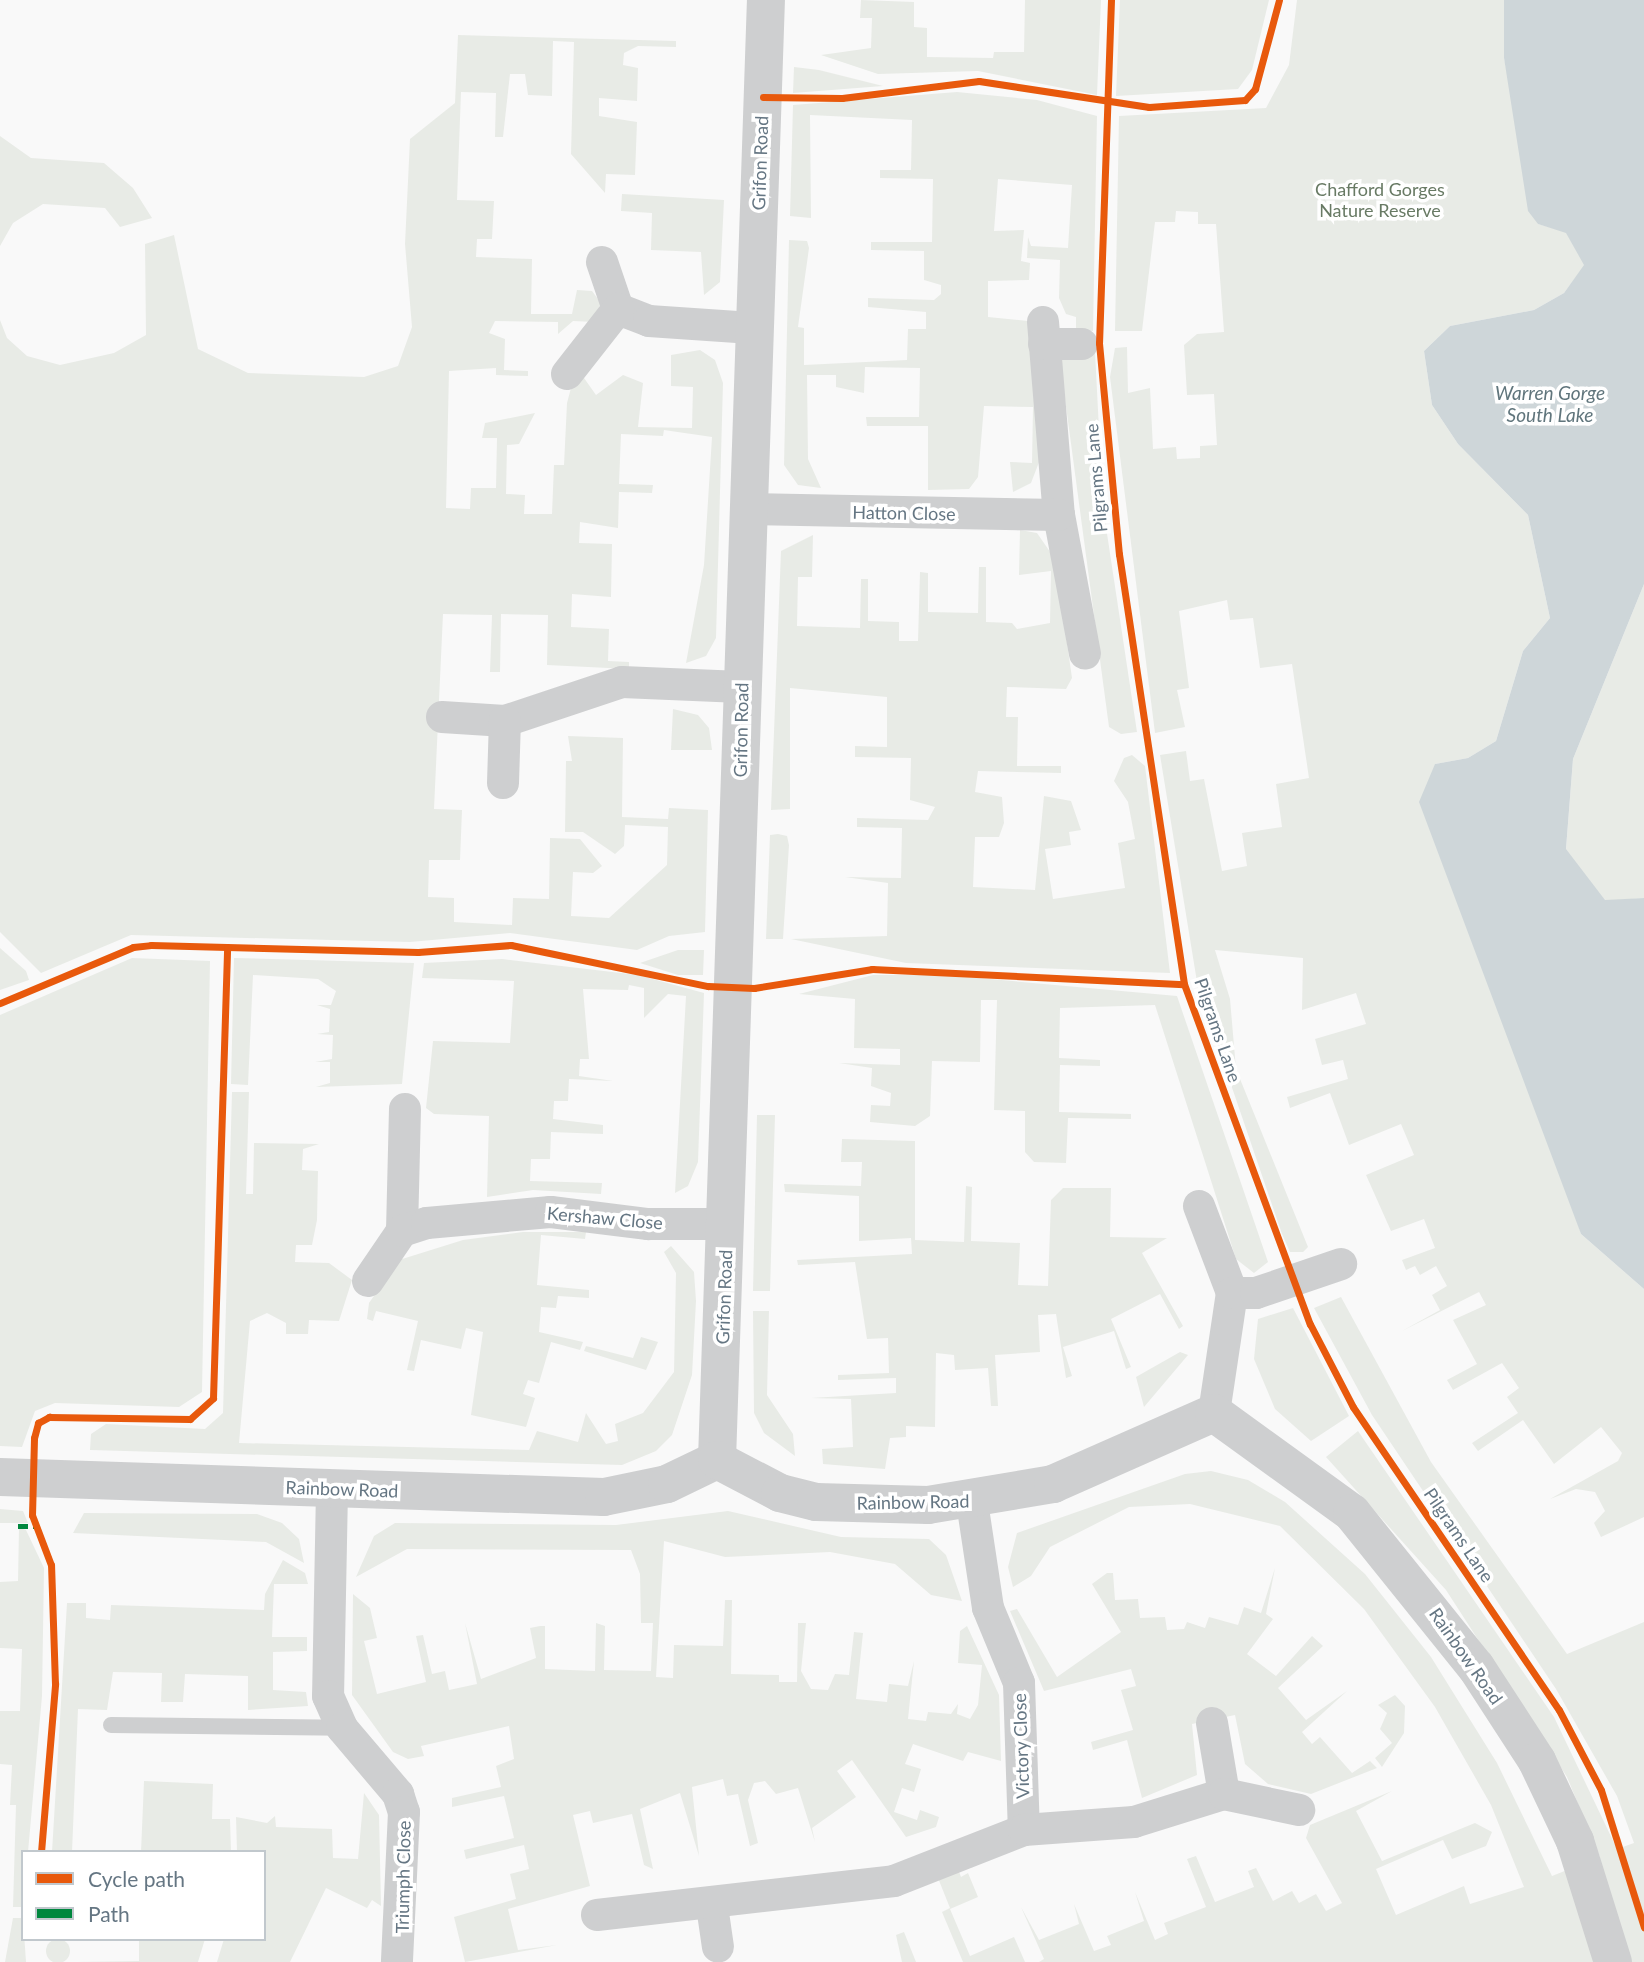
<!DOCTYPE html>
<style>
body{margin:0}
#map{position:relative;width:1644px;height:1962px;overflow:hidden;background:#f9f9f9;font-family:Lato,sans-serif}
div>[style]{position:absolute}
.green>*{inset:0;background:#e8ebe6}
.round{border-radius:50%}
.water>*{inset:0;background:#ced6d9}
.service>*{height:16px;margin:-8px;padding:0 8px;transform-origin:8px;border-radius:8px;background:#cecfd0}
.minor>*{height:32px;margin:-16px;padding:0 16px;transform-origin:16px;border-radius:16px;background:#cecfd0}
.tertiary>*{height:38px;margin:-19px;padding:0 19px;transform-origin:19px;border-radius:19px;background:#cecfd0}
.quiet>*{height:5px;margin-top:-2.5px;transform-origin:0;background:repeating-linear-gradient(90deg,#00873e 0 10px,transparent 0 15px)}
.cycleway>*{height:7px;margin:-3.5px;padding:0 3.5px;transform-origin:3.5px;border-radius:3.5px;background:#e8590c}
span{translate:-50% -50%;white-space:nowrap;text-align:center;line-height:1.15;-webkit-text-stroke:7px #fff;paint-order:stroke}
.street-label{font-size:18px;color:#657683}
.park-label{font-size:18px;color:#687a64}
.water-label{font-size:19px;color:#60757c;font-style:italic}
.legend{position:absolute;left:21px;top:1850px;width:245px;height:91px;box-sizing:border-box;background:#fff;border:2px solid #c1c8cd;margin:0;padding:9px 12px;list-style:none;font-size:21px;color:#657683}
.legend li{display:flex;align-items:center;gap:14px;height:35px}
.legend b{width:35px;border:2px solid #c1c8cd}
</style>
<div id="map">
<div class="green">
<div style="clip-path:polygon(861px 0,914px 2px,914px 27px,927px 28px,927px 57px,993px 58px,994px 52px,1024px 52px,1025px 0,1101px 0,1097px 95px,978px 71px,878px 74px,821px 55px,871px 48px,872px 18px,860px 18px)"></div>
<div style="clip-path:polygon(1120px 0,1269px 0,1252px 70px,1238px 89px,1116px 96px)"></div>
<div style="clip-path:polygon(1297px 0,1504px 0,1504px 58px,1538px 224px,1566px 232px,1585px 265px,1564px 293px,1534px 310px,1450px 326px,1424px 351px,1432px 405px,1458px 444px,1528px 515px,1550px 618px,1523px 651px,1496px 741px,1468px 758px,1435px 764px,1581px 1234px,1644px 1289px,1644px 1517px,1601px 1537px,1594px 1523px,1605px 1511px,1595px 1492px,1576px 1489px,1550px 1499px,1618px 1461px,1622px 1453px,1601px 1427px,1554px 1464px,1523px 1420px,1478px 1451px,1472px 1443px,1518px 1413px,1507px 1397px,1519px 1388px,1502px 1363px,1453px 1390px,1447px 1380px,1477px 1364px,1453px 1320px,1486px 1305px,1479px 1292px,1402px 1331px,1440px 1310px,1432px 1295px,1447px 1286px,1436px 1266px,1420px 1275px,1415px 1266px,1406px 1270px,1402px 1260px,1435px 1248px,1424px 1219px,1391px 1231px,1366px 1175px,1414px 1155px,1401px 1124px,1349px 1145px,1330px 1093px,1290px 1108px,1287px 1097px,1348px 1079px,1343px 1060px,1322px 1065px,1315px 1039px,1366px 1024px,1356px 993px,1302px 1010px,1303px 958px,1215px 950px,1230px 999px,1236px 1069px,1308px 1247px,1303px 1252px,1290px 1252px,1282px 1234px,1198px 988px,1160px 755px,1186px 751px,1190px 781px,1204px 779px,1222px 871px,1247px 866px,1242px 833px,1282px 827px,1276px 784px,1309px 778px,1292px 664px,1260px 668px,1253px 618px,1230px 620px,1227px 600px,1179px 611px,1189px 688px,1177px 690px,1185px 727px,1155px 733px,1110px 377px,1115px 348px,1127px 347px,1128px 393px,1150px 388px,1153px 449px,1176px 447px,1177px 459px,1200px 458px,1200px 446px,1217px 445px,1214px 394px,1187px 395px,1184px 345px,1197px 334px,1224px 332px,1216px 224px,1198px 224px,1198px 212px,1176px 211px,1175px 222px,1155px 222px,1142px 331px,1115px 331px,1119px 116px,1266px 108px,1289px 65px)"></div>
<div style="clip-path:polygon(458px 35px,676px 41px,676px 47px,638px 46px,624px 53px,623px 65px,638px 68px,637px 101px,599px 98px,599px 116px,637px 122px,635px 175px,606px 174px,605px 193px,571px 154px,574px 42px,553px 41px,552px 96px,528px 95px,525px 74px,510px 74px,503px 137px,495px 137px,496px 93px,461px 92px,457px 200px,494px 201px,492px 239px,477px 239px,476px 257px,532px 259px,531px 314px,572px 314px,577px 290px,592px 291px,601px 303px,594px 322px,573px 321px,558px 334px,558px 322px,495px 321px,489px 333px,505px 339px,504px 370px,528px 371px,528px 376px,496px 375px,496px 368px,449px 371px,446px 508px,470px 509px,471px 488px,496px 488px,497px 438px,482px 438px,485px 423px,535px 413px,519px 444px,507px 445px,506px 494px,525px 495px,524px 514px,552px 514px,554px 465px,564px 465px,567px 403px,571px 388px,584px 378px,596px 395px,623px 375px,643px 383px,638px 427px,692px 428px,693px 387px,671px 386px,671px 355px,700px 350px,715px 360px,723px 383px,716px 638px,706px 656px,686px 663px,704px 565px,712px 437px,664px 430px,663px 436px,621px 434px,619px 484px,653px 485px,652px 493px,619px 492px,618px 528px,580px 522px,579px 543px,612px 544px,611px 597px,572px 594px,571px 627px,609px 629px,608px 661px,629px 662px,629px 669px,547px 665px,548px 615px,501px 614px,500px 672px,490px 672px,492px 615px,443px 614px,434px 809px,462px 810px,460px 860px,429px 860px,428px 897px,454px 898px,454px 922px,512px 925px,513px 898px,549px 899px,550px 838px,580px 839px,602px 866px,593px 873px,573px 872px,571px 916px,609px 918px,667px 865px,668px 827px,625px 825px,624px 846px,615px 854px,583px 832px,565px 832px,566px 761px,572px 761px,568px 736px,623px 738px,622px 817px,668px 819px,669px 808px,708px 810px,705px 932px,669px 936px,637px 950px,510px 933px,410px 942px,131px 935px,41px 973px,0 932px,0 320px,7px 338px,27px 356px,60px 365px,114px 353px,146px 335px,145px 244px,174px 235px,198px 349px,248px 373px,364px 377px,398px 366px,412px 327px,405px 244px,410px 139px,455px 103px)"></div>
<div style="clip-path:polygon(794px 67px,819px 70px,883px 86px,793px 93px)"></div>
<div style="clip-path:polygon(957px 92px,1037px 100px,1097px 116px,1093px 331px,1076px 330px,1076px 317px,1066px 314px,1059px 298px,1060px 260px,1027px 258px,1028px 237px,1031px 246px,1068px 248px,1072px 185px,998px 179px,994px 231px,1024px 230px,1021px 261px,1030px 263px,1029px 280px,988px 281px,988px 317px,1028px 321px,1041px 457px,1031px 483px,1013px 492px,1010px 462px,1032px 463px,1033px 407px,984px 406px,978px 477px,969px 489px,928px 490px,928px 426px,867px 426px,866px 417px,919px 417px,920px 368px,865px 367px,864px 393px,836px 387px,836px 375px,807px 375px,808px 459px,821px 488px,798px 485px,784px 465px,789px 240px,807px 241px,809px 248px,798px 327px,804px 328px,804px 365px,907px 360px,908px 329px,926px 329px,926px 312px,868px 307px,868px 298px,934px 300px,941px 294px,941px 285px,924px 280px,924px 251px,871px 250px,871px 242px,932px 242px,933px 179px,880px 178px,880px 170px,911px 170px,912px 120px,810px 115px,811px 218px,790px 216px,793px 105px)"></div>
<div style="clip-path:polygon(0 136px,31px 158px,104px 163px,133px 188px,152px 218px,120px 227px,105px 208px,43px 204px,13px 223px,0 246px)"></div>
<div style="clip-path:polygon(622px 194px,724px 200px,720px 282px,704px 295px,701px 252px,651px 250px,652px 213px,621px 211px)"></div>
<div style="clip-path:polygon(1095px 352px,1103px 507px,1137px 732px,1121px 734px,1109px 727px,1059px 354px)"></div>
<div style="clip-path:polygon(1020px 530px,1037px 533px,1055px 559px,1072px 678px,1066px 689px,1007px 687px,1006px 717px,1018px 717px,1017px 766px,1061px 766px,1061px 773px,978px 771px,975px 792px,1002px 797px,1004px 823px,999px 837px,975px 837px,973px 887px,1035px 890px,1044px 796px,1071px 801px,1081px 830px,1069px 832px,1071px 845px,1045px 849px,1053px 899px,1125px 888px,1118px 843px,1135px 839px,1128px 802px,1114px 781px,1124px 758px,1132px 755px,1145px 766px,1170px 973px,906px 963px,791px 939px,887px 936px,888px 883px,845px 877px,901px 878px,902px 828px,857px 827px,857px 818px,928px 820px,935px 807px,910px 800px,911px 758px,855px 757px,855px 746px,887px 747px,887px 697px,790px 688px,790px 809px,771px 810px,781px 551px,813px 535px,812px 577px,798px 577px,797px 626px,860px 628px,861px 579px,868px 579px,868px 621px,899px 622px,899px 641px,918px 641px,920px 572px,928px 573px,928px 612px,978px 613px,979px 567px,986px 567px,986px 622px,1012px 623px,1017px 629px,1050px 623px,1051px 571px,1019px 575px)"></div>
<div style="clip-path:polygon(1644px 584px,1644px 898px,1605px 901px,1566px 850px,1573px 759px)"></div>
<div style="clip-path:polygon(673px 709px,698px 715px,709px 728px,712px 750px,671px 750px)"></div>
<div style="clip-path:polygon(778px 834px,787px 836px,789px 845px,783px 939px,766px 939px,770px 835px)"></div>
<div style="clip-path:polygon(0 948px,26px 971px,29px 980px,0 990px)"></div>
<div style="clip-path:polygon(678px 950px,704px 950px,703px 975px,678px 975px,640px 963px)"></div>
<div style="clip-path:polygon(132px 958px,210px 961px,202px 1392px,179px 1407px,55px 1403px,35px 1411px,22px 1447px,0 1446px,0 1015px)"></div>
<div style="clip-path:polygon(234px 958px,414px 963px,402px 1084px,316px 1087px,330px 1083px,330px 1062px,315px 1062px,332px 1059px,333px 1035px,317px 1034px,329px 1032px,330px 1009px,317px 1005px,331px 1005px,336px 991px,318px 979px,253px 975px,248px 1085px,231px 1084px)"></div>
<div style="clip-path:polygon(502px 959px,638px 975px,704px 993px,698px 1162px,688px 1186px,675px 1193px,686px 996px,668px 994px,644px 1018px,644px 988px,629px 985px,628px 990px,583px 989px,589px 1059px,580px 1059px,579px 1076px,613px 1081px,569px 1079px,568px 1101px,554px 1101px,553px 1119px,603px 1125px,603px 1134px,551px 1132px,550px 1159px,531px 1159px,530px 1181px,602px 1183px,601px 1194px,533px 1190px,487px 1197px,489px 1116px,434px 1114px,426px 1108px,433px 1041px,510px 1043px,514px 981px,422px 978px,424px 963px)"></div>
<div style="clip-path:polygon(873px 975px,945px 975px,1177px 996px,1268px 1262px,1254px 1273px,1236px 1259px,1155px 1005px,1060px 1008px,1059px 1058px,1100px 1060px,1100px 1066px,1060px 1065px,1059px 1112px,1131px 1114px,1131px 1119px,1068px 1118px,1066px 1163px,1034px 1162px,1025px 1152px,1025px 1111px,994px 1110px,997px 1000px,981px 1000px,980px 1062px,932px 1061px,930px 1116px,915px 1126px,870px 1122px,871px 1105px,890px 1106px,891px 1093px,871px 1086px,872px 1068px,839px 1063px,900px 1065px,900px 1049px,854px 1048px,855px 999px,799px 994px)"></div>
<div style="clip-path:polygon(232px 1092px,249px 1092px,246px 1194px,253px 1194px,254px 1143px,319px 1144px,303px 1149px,302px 1170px,318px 1171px,317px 1220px,312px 1245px,296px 1245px,295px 1262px,329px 1263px,352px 1280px,339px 1321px,309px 1320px,308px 1334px,286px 1334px,286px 1323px,267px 1313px,250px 1321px,239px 1443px,529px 1450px,537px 1431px,578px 1442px,586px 1413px,606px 1444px,618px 1441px,615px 1424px,643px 1413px,674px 1372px,676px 1273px,664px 1252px,671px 1246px,694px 1272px,696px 1301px,692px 1375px,672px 1435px,656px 1451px,622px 1465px,90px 1450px,91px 1434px,106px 1424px,205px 1429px,223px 1413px)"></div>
<div style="clip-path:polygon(757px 1115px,775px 1115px,770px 1291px,753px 1291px)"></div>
<div style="clip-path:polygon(842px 1139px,915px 1141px,915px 1240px,964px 1242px,966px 1186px,972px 1187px,971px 1241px,1020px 1243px,1018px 1285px,1048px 1286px,1051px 1200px,1063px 1188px,1111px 1188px,1110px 1237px,1167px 1238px,1142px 1253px,1183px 1326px,1179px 1329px,1160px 1294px,1111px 1319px,1131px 1367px,1126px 1369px,1114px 1331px,1063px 1347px,1072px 1376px,1066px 1378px,1056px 1314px,1038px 1315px,1040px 1352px,995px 1355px,998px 1406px,991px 1406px,988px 1368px,955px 1370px,954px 1355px,936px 1353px,935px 1427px,906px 1426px,906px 1437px,890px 1438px,885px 1469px,823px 1464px,822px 1449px,853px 1447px,851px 1399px,811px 1398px,896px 1393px,896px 1378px,838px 1380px,838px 1375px,889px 1373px,888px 1338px,867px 1339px,855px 1262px,798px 1265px,797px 1260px,912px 1254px,911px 1238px,859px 1241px,859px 1196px,785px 1192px,784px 1184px,861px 1186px,862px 1162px,841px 1162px)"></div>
<div style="clip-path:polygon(523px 1232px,586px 1232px,585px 1239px,541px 1235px,537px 1285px,589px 1290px,589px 1298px,558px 1296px,556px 1308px,541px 1307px,539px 1332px,583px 1342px,580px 1350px,551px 1342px,539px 1383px,528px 1380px,523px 1394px,535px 1398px,526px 1427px,471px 1415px,483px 1332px,466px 1328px,461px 1349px,421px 1340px,414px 1371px,407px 1370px,418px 1321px,376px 1311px,373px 1321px,367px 1319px,369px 1303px,399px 1260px,463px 1240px)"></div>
<div style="clip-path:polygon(1341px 1297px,1431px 1462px,1567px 1654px,1644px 1622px,1644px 1962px,1039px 1962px,1044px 1959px,1021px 1907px,1039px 1940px,1079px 1924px,1074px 1904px,1094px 1951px,1111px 1945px,1107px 1936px,1144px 1921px,1135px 1892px,1155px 1940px,1168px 1934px,1164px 1923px,1206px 1907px,1187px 1859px,1196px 1856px,1215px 1902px,1254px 1887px,1248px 1871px,1256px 1868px,1273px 1901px,1292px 1891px,1299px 1903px,1316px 1894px,1326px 1911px,1342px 1903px,1306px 1838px,1310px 1825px,1392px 1791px,1356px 1811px,1382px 1861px,1475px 1823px,1492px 1832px,1486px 1846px,1452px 1859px,1443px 1840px,1376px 1869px,1396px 1915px,1464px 1886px,1470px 1904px,1524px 1887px,1491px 1805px,1435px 1707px,1364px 1609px,1280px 1526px,1190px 1504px,1129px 1507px,1050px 1547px,1031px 1576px,1013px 1587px,1008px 1567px,1017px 1533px,1185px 1474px,1211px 1471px,1248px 1480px,1285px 1502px,1365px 1574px,1431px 1657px,1497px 1763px,1552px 1876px,1600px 1857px,1567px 1777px,1446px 1590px,1326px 1457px,1358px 1431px,1554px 1717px,1617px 1849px,1634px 1843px,1617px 1796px,1556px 1689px,1372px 1415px,1314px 1308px)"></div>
<div style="clip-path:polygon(1293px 1308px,1349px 1416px,1311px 1441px,1275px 1409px,1254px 1359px,1258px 1319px)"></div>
<div style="clip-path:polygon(753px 1311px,769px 1311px,767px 1395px,793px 1434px,795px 1456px,764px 1433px,754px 1413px)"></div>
<div style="clip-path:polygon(641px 1337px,658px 1342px,646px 1370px,584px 1351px,586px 1346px,633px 1358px)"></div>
<div style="clip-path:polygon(1180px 1352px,1188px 1355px,1144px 1407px,1136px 1377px)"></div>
<div style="clip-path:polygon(0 1509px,23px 1511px,28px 1523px,0 1523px)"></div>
<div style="clip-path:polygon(728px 1511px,841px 1537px,929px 1539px,946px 1555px,962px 1601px,931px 1595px,895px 1564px,830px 1552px,725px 1557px,664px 1541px,656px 1677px,673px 1678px,674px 1645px,723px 1646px,725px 1600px,732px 1600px,731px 1674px,779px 1675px,779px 1682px,797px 1682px,798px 1623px,806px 1623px,801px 1671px,811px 1689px,828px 1690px,835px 1674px,849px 1675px,854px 1632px,863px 1633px,856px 1699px,887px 1702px,889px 1684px,908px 1686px,914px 1661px,908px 1719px,926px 1721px,928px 1712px,951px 1714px,958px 1704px,957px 1714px,970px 1719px,978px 1705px,982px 1665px,958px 1663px,960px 1631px,967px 1626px,999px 1695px,1001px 1761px,968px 1752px,963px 1761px,913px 1744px,905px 1764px,921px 1769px,914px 1792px,902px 1788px,894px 1812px,917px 1820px,920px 1810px,939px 1817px,936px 1827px,906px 1837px,852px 1760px,837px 1771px,856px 1797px,812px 1828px,815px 1842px,798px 1788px,776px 1794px,765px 1781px,754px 1783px,748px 1800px,758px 1843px,750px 1846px,738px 1794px,727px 1796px,723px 1779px,692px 1787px,699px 1856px,680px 1793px,640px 1809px,653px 1869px,644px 1865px,632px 1814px,593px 1823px,590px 1811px,573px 1815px,590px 1886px,508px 1909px,518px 1950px,557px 1945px,465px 1962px,454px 1917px,516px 1899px,510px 1874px,529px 1869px,524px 1845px,466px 1859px,464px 1850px,514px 1838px,504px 1796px,452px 1807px,452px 1798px,501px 1787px,496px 1766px,514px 1759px,509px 1726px,421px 1746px,424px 1756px,408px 1759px,393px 1752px,352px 1695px,353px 1594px,370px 1608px,377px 1638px,364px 1641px,377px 1694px,426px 1682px,416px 1636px,423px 1635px,432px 1674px,445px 1671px,449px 1690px,477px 1684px,465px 1623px,481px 1679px,536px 1658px,530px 1628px,540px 1626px,545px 1626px,545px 1669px,595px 1671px,596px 1623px,605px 1626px,604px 1670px,651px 1671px,653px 1623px,641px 1623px,640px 1574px,631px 1550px,407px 1549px,356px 1577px,374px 1536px,395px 1523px,616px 1525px)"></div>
<div style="clip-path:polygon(84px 1513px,257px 1514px,282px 1523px,299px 1539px,304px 1563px,266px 1542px,73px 1533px)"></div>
<div style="clip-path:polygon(19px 1528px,26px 1530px,44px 1568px,42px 1696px,28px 1852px,23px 1852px,23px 1907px,13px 1907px,16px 1805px,10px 1805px,12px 1765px,0 1764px,0 1711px,20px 1711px,22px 1649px,0 1648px,0 1582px,18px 1581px)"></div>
<div style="clip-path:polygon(283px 1560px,305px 1573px,308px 1584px,274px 1584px,272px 1637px,307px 1637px,307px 1651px,273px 1652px,273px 1690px,306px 1692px,308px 1706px,248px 1710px,248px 1676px,185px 1674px,183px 1702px,161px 1702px,162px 1673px,113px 1672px,107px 1710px,78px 1709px,72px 1852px,52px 1852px,67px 1603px,86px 1603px,86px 1618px,110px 1620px,111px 1605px,264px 1610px,265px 1594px)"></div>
<div style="clip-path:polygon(1275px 1568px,1266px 1614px,1273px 1619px,1247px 1654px,1276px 1676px,1312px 1636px,1323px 1646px,1278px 1688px,1306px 1720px,1347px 1691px,1302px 1732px,1312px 1744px,1320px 1737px,1352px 1773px,1370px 1761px,1377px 1768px,1311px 1794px,1268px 1784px,1245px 1764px,1235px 1715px,1192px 1724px,1197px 1775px,1142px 1798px,1127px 1740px,1093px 1750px,1091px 1742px,1133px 1730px,1121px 1690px,1136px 1686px,1131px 1669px,1044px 1691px,1010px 1611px,1017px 1609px,1057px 1677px,1121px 1632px,1092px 1584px,1107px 1573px,1113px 1573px,1115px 1600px,1138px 1599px,1140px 1618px,1165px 1617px,1167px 1630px,1184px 1629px,1187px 1622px,1205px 1628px,1209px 1617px,1238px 1625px,1244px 1607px,1261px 1613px)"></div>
<div style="clip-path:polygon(1395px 1695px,1405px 1706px,1404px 1733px,1382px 1767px,1375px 1758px,1392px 1743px,1380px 1729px,1387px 1713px,1378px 1705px)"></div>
<div style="clip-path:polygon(144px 1781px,213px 1784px,212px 1819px,230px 1819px,231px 1852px,141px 1852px)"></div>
<div style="clip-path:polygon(364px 1793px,379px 1815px,381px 1906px,372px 1900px,367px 1908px,326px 1888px,290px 1962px,217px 1962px,224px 1939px,264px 1939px,264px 1852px,237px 1852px,236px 1817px,267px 1823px,275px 1816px,276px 1827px,332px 1829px,333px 1858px,358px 1859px)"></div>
<div style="clip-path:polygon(958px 1869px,961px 1877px,968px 1873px,978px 1897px,950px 1909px,970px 1956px,1014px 1937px,1025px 1962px,963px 1962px,942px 1912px,950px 1908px,938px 1878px)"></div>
<div style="clip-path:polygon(13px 1918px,23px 1918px,26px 1962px,5px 1962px)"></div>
<div style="clip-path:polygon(904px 1932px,916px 1962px,902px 1962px,896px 1935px)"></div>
<div class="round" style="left:46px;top:1939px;width:24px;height:24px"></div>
<div style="clip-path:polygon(139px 1939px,205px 1939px,198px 1962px,76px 1962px,139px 1961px)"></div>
</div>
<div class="water">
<div style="clip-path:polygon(1504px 0,1644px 0,1644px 584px,1573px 759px,1566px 849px,1605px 900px,1644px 898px,1644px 1289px,1581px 1234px,1419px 802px,1435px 764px,1468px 758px,1496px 741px,1523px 651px,1550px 618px,1528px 515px,1458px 444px,1432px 405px,1424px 351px,1450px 326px,1534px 310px,1564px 293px,1584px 265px,1566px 233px,1538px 224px,1528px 211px,1504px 58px)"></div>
</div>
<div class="service">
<div style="left:111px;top:1725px;width:231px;rotate:0.7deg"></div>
</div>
<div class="minor">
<div style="left:602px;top:262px;width:50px;rotate:71.2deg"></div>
<div style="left:618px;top:309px;width:33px;rotate:21deg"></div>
<div style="left:649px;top:321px;width:103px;rotate:3.9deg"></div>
<div style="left:1043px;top:322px;width:194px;rotate:85.3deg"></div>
<div style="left:1059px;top:515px;width:141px;rotate:79.4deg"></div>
<div style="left:1044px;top:344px;width:38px"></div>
<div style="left:567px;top:374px;width:83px;rotate:-51.9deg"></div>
<div style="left:748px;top:509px;width:311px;rotate:1.1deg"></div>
<div style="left:442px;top:717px;width:63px;rotate:3.6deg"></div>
<div style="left:505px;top:721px;width:123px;rotate:-18.4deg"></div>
<div style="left:622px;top:682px;width:119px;rotate:2.4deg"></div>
<div style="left:503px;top:783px;width:62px;rotate:-88.2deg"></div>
<div style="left:1199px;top:1206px;width:93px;rotate:69.2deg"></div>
<div style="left:402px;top:1231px;width:122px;rotate:-88.6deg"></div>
<div style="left:368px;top:1281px;width:60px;rotate:-55.8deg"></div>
<div style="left:402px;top:1231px;width:26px;rotate:-18deg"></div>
<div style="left:427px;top:1223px;width:124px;rotate:-5.1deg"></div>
<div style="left:551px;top:1212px;width:98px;rotate:7.1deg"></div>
<div style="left:648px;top:1224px;width:78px"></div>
<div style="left:1214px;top:1413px;width:121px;rotate:-81.5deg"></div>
<div style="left:1232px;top:1293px;width:24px"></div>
<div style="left:1256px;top:1293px;width:90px;rotate:-18.8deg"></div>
<div style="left:332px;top:1490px;width:206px;rotate:91.1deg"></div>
<div style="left:328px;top:1696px;width:35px;rotate:66deg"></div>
<div style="left:342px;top:1728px;width:87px;rotate:49.7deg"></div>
<div style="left:398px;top:1794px;width:19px;rotate:72deg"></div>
<div style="left:404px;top:1812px;width:150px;rotate:92.7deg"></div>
<div style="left:972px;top:1502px;width:107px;rotate:81.4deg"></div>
<div style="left:988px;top:1608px;width:81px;rotate:67.5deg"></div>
<div style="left:1019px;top:1683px;width:147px;rotate:88.1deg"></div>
<div style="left:1212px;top:1723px;width:72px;rotate:80.4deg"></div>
<div style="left:712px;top:1906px;width:41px;rotate:81.7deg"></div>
<div style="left:597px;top:1915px;width:299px;rotate:-6.5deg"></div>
<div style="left:894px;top:1881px;width:140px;rotate:-21.4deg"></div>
<div style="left:1024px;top:1830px;width:110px;rotate:-4.2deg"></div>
<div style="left:1134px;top:1822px;width:94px;rotate:-17.3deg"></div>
<div style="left:1224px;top:1794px;width:77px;rotate:12deg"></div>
</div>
<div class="tertiary">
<div style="left:717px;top:1460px;width:1461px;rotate:-88.08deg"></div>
<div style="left:0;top:1477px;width:604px;rotate:1.9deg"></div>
<div style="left:604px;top:1497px;width:64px;rotate:-11.7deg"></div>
<div style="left:667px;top:1484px;width:55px;rotate:-25.6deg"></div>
<div style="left:717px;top:1460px;width:71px;rotate:27.6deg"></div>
<div style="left:780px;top:1493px;width:37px;rotate:14deg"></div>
<div style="left:816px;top:1502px;width:112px;rotate:1.5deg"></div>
<div style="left:928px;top:1505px;width:127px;rotate:-9.5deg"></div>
<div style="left:1053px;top:1484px;width:176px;rotate:-23.8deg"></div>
<div style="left:1214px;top:1413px;width:170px;rotate:35.9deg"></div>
<div style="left:1352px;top:1513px;width:198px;rotate:51.2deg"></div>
<div style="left:1476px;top:1667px;width:112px;rotate:57deg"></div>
<div style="left:1537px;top:1761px;width:89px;rotate:64.6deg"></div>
<div style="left:1575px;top:1841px;width:127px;rotate:72.6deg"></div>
</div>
<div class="quiet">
<div style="left:18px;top:1526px;width:18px"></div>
</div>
<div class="cycleway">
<div style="left:1111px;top:0;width:343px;rotate:92deg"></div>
<div style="left:1099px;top:343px;width:212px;rotate:84.6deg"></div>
<div style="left:1119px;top:554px;width:435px;rotate:81.4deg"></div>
<div style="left:1184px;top:984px;width:363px;rotate:69.7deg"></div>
<div style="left:1310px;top:1324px;width:93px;rotate:62.6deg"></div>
<div style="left:1353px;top:1407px;width:366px;rotate:55.8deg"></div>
<div style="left:1559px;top:1710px;width:90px;rotate:62.3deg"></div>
<div style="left:1601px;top:1790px;width:144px;rotate:72.6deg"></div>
<div style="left:763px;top:97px;width:79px;rotate:0.7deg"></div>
<div style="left:842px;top:98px;width:138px;rotate:-7.1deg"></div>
<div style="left:979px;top:81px;width:172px;rotate:8.7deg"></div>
<div style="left:1149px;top:107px;width:96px;rotate:-4.2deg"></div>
<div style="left:1245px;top:100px;width:15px;rotate:-48deg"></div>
<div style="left:1255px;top:89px;width:92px;rotate:-74.9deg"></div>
<div style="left:0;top:1003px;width:144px;rotate:-22.8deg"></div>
<div style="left:133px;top:947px;width:18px;rotate:-6deg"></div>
<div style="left:151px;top:945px;width:267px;rotate:1.5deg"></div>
<div style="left:418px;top:952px;width:93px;rotate:-4.3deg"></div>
<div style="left:511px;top:945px;width:201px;rotate:11.8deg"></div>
<div style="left:708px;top:986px;width:46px;rotate:2.5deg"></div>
<div style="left:754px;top:988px;width:120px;rotate:-9.1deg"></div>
<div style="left:872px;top:969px;width:312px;rotate:2.8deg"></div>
<div style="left:41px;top:1852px;width:169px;rotate:-85.2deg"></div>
<div style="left:55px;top:1684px;width:119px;rotate:-91.9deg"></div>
<div style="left:51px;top:1565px;width:53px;rotate:-110.8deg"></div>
<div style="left:32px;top:1515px;width:77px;rotate:-88.5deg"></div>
<div style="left:34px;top:1438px;width:16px;rotate:-75deg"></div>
<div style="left:38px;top:1423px;width:13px;rotate:-29deg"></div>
<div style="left:49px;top:1417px;width:141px;rotate:0.8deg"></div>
<div style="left:190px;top:1419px;width:31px;rotate:-42deg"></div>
<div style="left:213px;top:1398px;width:451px;rotate:-88.2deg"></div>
</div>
<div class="street-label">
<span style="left:760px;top:163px;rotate:-88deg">Grifon Road</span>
<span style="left:1096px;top:478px;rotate:-95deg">Pilgrams Lane</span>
<span style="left:904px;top:513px;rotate:1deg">Hatton Close</span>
<span style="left:741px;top:730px;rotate:-89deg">Grifon Road</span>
<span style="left:1218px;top:1030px;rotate:71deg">Pilgrams Lane</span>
<span style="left:605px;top:1218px;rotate:5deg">Kershaw Close</span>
<span style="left:724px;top:1297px;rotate:-88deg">Grifon Road</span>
<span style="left:342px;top:1489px;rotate:2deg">Rainbow Road</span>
<span style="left:913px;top:1502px;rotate:-1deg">Rainbow Road</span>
<span style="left:1459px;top:1535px;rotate:56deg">Pilgrams Lane</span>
<span style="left:1466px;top:1656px;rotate:55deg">Rainbow Road</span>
<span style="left:1021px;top:1746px;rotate:-92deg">Victory Close</span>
<span style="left:403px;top:1877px;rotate:-89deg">Triumph Close</span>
</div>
<div class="park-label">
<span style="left:1380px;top:200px">Chafford Gorges<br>Nature Reserve</span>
</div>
<div class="water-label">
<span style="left:1550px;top:404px">Warren Gorge<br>South Lake</span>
</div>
<ul class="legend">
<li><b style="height:9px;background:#e8590c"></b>Cycle path</li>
<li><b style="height:9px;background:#00873e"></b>Path</li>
</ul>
</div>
